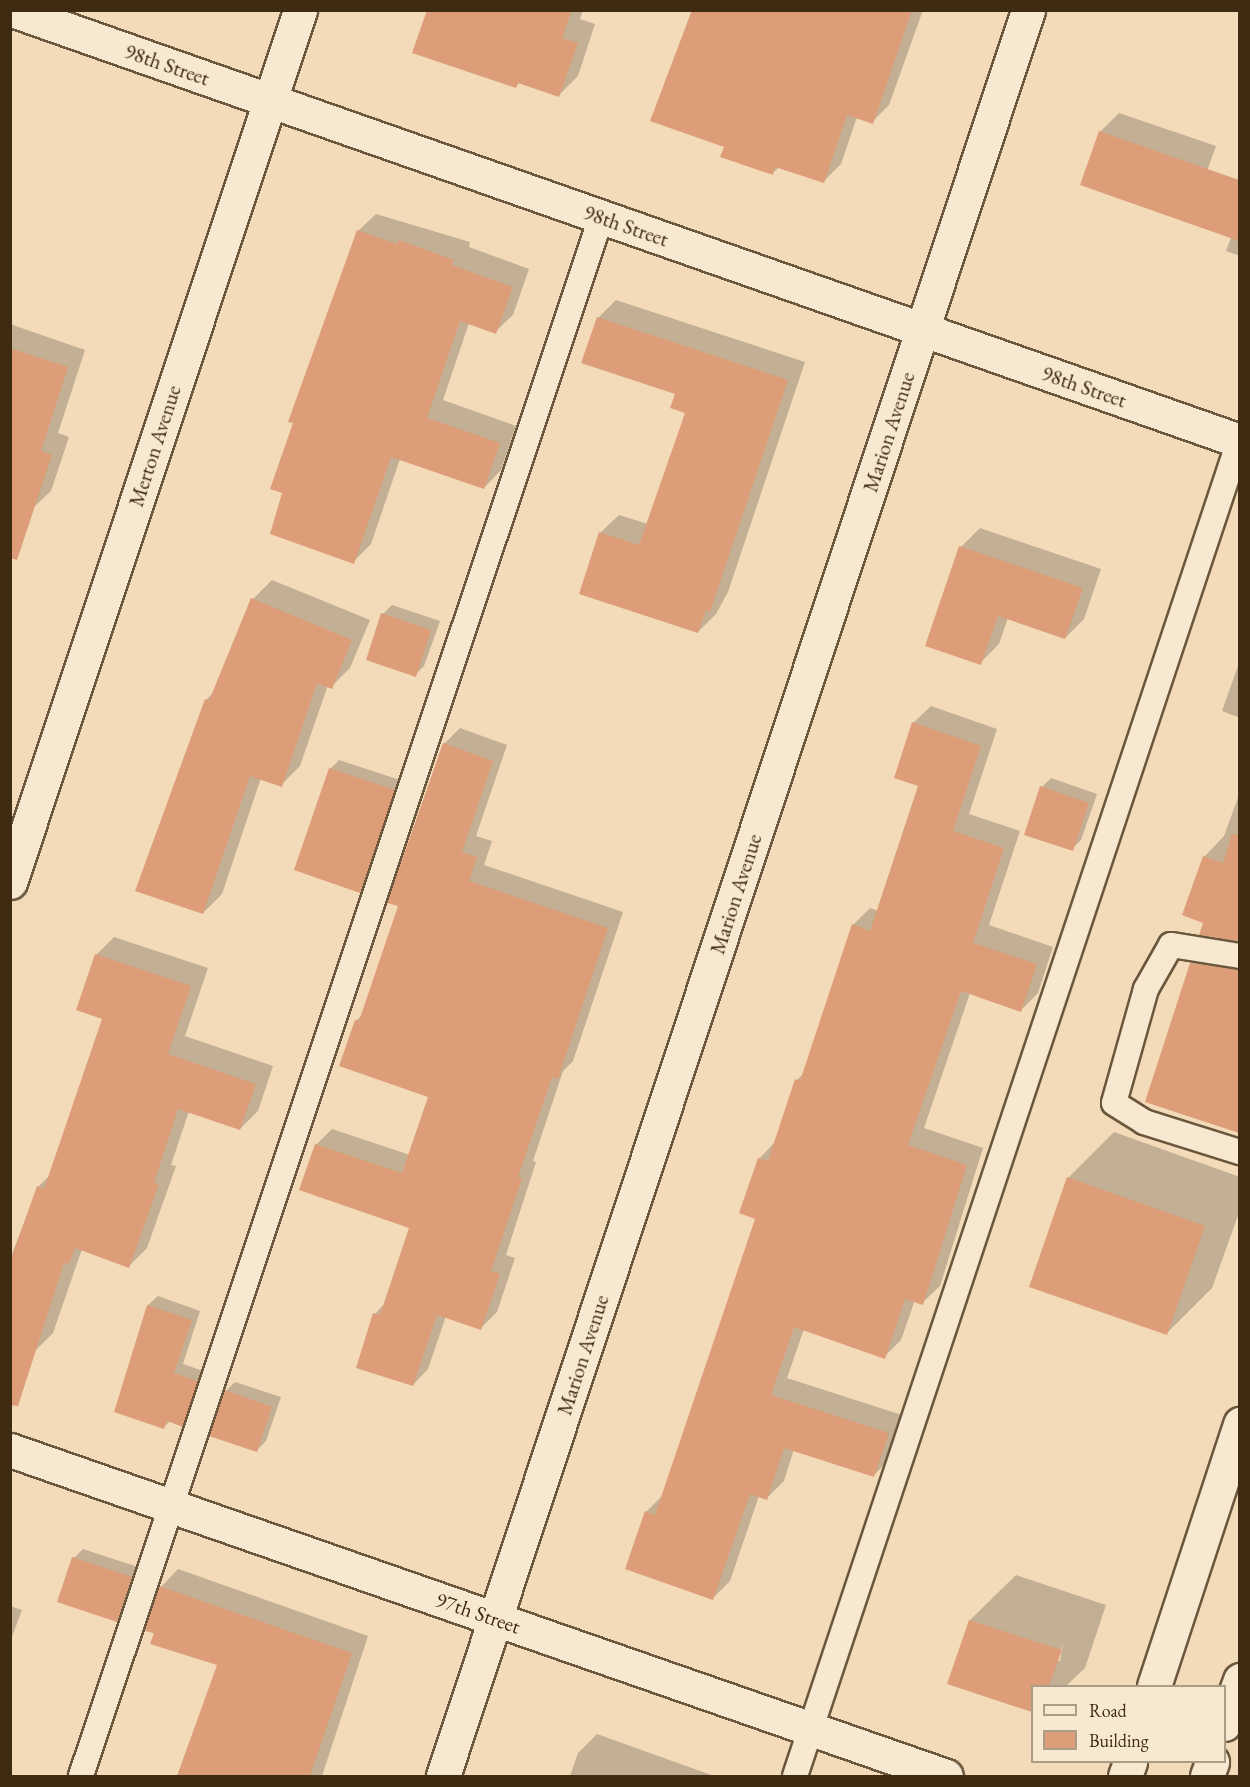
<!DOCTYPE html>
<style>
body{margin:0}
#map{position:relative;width:1250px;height:1787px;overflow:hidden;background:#f3dbb9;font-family:"EB Garamond",serif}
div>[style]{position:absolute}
.shadow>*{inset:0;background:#0003}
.building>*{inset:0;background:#dd9d78}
.roads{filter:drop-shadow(2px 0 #6b573c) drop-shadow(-2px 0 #6b573c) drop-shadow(0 2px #6b573c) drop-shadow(0 -2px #6b573c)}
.service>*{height:24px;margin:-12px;padding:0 12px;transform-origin:12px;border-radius:12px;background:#f7e8d2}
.minor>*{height:33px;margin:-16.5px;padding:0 16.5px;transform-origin:16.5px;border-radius:16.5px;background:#f7e8d2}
.secondary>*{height:33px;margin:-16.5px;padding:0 16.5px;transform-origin:16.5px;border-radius:16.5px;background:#f7e8d2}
span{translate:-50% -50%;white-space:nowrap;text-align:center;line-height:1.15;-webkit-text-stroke:4.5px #f7e8d2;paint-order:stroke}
.street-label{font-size:21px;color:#3e2b12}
.frame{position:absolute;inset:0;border:12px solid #3e2b12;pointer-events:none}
.legend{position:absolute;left:1031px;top:1685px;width:195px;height:78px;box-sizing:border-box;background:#f7e8d2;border:2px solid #ad9c85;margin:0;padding:8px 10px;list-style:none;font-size:18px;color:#3e2b12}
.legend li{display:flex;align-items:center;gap:12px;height:30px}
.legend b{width:30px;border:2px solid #ad9c85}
</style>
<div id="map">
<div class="shadow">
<div style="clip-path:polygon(429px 10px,583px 10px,580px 19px,595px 24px,578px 76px,559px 95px,520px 82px,515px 87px)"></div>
<div style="clip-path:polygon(693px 10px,923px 10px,889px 105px,872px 122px,857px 117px,841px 164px,824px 181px,779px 167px,773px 173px,726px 147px)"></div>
<div style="clip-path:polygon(1119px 113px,1216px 146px,1197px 199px,1100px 132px)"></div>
<div style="clip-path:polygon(376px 214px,470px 242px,469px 247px,529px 269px,513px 315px,495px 332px,469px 323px,443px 400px,516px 426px,501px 470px,484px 488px,400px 459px,371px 544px,353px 562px,358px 231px)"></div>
<div style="clip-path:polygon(1240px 214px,1240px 256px,1226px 251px)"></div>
<div style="clip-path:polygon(616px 300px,805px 362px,728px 592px,716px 614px,698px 632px,600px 533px,619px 515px,648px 524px,686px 412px,677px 393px,598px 318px)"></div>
<div style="clip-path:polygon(10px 324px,85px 350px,58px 433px,69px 437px,51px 491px,33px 508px,10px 554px)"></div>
<div style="clip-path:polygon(980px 528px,1101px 569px,1084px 619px,1065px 638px,1008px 618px,999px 644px,980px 663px,961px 547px)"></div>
<div style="clip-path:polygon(272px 580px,370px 620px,350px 668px,331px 687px,328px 685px,300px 766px,281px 785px,261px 778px,222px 894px,203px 913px,206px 700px,214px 692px,253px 599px)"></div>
<div style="clip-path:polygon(392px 605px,440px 621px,424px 666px,415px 675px,383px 614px)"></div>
<div style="clip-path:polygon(1240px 660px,1240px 718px,1222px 711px)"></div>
<div style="clip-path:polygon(931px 706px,997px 729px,969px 814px,1020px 831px,989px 925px,1053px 947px,1038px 993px,1021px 1010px,970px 993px,924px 1128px,983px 1148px,940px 1286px,922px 1303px,915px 1300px,901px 1340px,884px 1357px,804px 1329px,787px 1378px,905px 1416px,891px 1458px,874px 1475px,794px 1449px,784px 1481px,767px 1498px,759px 1496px,730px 1581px,713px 1598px,646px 1512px,663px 1495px,757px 1218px,759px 1159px,776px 1141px,797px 1080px,805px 1072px,853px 925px,870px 908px,879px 911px,920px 785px,913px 723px)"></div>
<div style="clip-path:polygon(460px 728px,507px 745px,476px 836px,492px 841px,484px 865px,623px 912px,573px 1061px,563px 1071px,533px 1161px,536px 1162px,506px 1255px,515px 1258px,497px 1312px,481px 1328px,446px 1316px,428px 1369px,413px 1385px,375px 1314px,385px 1303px,410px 1227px,316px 1145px,332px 1129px,410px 1155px,430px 1096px,356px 1021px,364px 1013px,400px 906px,444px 744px)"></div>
<div style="clip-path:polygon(339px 760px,403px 781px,369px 882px,360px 892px,330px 769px)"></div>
<div style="clip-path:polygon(1051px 778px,1097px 794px,1081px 840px,1072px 849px,1042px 787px)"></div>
<div style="clip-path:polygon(1240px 792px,1240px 1124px,1234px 1130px,1192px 963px,1218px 937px,1205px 922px,1204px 857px,1224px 836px)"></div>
<div style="clip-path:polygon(114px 937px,208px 968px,185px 1036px,273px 1066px,258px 1111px,240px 1129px,189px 1111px,171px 1165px,176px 1166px,147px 1248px,129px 1266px,82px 1249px,53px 1333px,35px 1351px,10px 1344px,10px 1259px,38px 1187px,50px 1175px,104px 1018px,96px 955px)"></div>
<div style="clip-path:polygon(1114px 1132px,1240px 1177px,1240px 1210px,1212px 1288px,1166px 1334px,1068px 1178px)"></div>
<div style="clip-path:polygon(158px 1296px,200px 1311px,183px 1364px,206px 1372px,191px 1415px,182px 1425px,170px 1421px,163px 1428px,116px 1411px,148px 1305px)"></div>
<div style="clip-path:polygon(235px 1382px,281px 1397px,266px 1441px,257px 1450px,226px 1391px)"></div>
<div style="clip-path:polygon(83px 1549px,141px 1568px,126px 1611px,117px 1620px,74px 1558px)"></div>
<div style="clip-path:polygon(178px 1569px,368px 1636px,322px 1776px,193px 1776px,180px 1772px,219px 1664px,146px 1630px,161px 1587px)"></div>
<div style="clip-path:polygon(evenodd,1016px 1575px,1106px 1605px,1085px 1668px,1066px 1686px,1032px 1686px,1032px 1711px,949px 1683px,970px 1620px,1016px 1575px,1063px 1643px,1060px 1661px,1057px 1661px,1063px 1643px)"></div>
<div style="clip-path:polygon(10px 1606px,22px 1610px,10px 1642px)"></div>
<div style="clip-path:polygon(597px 1734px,714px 1776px,570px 1776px,578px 1753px)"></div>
</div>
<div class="building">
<div style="clip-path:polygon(427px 10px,572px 10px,562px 38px,578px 43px,559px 97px,518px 83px,516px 88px,412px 53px)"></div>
<div style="clip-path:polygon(692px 10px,912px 10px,873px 124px,847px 115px,824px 183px,775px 167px,773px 175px,720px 157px,724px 147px,650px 121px)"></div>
<div style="clip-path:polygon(1099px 131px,1239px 180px,1239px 241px,1080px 185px)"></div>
<div style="clip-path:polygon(357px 230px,397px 244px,399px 240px,454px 260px,452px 265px,513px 287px,496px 334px,460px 321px,427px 418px,500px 443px,484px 489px,391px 457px,354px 564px,270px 534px,282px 493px,270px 489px,293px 423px,288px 422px)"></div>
<div style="clip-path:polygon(597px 317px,788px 380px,710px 612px,706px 610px,698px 633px,579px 594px,599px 532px,639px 545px,685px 413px,670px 408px,675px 394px,581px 363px)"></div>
<div style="clip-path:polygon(10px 348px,68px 367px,41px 451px,52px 455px,17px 560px,10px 558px)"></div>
<div style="clip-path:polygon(959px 546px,1083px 588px,1065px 639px,998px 616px,981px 665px,925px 646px)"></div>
<div style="clip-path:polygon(251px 598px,352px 640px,332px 689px,317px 683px,282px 787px,250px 776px,203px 914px,135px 891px,205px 699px,209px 701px)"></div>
<div style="clip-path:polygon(381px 613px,431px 630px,416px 677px,366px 660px)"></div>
<div style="clip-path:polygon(912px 722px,981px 746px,953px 831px,1004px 848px,973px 943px,1037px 964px,1021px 1012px,961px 991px,908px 1145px,967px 1165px,923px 1305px,905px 1299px,885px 1359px,794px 1327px,771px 1395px,889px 1433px,874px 1477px,784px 1448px,767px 1500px,750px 1494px,713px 1600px,625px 1569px,645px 1511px,655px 1515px,755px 1219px,739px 1213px,758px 1158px,768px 1161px,795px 1079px,800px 1081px,852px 924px,870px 931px,918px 786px,894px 778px)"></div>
<div style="clip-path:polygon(443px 743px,493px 761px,462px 852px,477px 857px,469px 881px,608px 928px,558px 1079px,552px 1077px,518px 1177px,522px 1178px,491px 1271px,500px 1274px,481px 1330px,437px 1315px,413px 1386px,356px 1368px,373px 1313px,380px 1315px,409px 1228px,299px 1190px,315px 1144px,402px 1173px,428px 1097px,339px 1066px,355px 1020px,359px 1021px,398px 906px,387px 903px)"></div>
<div style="clip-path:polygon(329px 768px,395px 790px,360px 893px,294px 870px)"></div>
<div style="clip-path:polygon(1040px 786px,1089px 803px,1073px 851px,1024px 835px)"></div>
<div style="clip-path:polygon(1232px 834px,1239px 835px,1239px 941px,1199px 935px,1203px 923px,1182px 915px,1203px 856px,1223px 863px)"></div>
<div style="clip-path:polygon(95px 954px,191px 986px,168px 1054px,256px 1084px,240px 1130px,178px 1109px,154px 1183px,159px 1184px,129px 1268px,75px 1248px,69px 1264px,64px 1263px,18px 1406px,10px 1405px,10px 1262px,37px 1186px,44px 1189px,102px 1019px,76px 1010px)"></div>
<div style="clip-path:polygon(1190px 963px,1239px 970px,1239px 1133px,1145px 1102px)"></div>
<div style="clip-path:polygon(1067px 1177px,1205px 1226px,1167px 1335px,1029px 1287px)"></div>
<div style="clip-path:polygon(147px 1305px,192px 1320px,174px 1373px,198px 1381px,183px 1427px,167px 1421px,164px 1429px,114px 1412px)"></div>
<div style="clip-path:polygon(225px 1390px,272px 1407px,257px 1452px,209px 1436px)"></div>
<div style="clip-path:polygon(72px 1557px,132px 1577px,117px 1622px,57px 1602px)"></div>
<div style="clip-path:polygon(159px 1586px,352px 1653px,310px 1776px,177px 1776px,217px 1665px,150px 1644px,154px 1633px,145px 1631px)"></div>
<div style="clip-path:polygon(969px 1620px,1062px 1650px,1049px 1686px,1032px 1686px,1032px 1712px,947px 1684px)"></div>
</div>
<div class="roads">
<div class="service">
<div style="left:1240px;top:956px;width:70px;rotate:-170.9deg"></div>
<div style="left:1171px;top:945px;width:51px;rotate:119.6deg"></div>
<div style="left:1146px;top:989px;width:118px;rotate:105.7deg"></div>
<div style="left:1114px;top:1103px;width:36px;rotate:32deg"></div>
<div style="left:1144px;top:1122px;width:101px;rotate:17.4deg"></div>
<div style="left:81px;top:1776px;width:1643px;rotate:-71.55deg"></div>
<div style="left:795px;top:1776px;width:1410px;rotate:-71.6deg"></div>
</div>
<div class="minor">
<div style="left:12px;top:10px;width:1301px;rotate:19.34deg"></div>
<div style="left:10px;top:882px;width:919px;rotate:-71.6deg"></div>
<div style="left:10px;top:1450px;width:991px;rotate:19.2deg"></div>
<div style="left:443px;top:1776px;width:1860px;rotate:-71.67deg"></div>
</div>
<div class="secondary">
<div style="left:1154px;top:1686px;width:276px;rotate:-71.8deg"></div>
<div style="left:1224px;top:1724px;width:47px;rotate:-70deg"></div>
<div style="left:1125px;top:1776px;width:15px;rotate:-70deg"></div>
<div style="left:1207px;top:1776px;width:15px;rotate:-70deg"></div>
</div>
</div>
<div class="street-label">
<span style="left:167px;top:65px;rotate:19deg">98th Street</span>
<span style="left:626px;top:226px;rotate:19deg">98th Street</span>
<span style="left:1084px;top:387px;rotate:19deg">98th Street</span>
<span style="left:889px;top:432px;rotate:-72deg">Marion Avenue</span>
<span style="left:155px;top:446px;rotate:-72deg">Merton Avenue</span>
<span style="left:736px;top:894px;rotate:-72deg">Marion Avenue</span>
<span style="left:583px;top:1355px;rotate:-72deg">Marion Avenue</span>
<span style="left:478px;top:1613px;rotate:19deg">97th Street</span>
</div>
<div class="frame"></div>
<ul class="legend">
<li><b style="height:8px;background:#f7e8d2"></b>Road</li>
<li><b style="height:16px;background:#dd9d78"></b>Building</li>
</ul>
</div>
